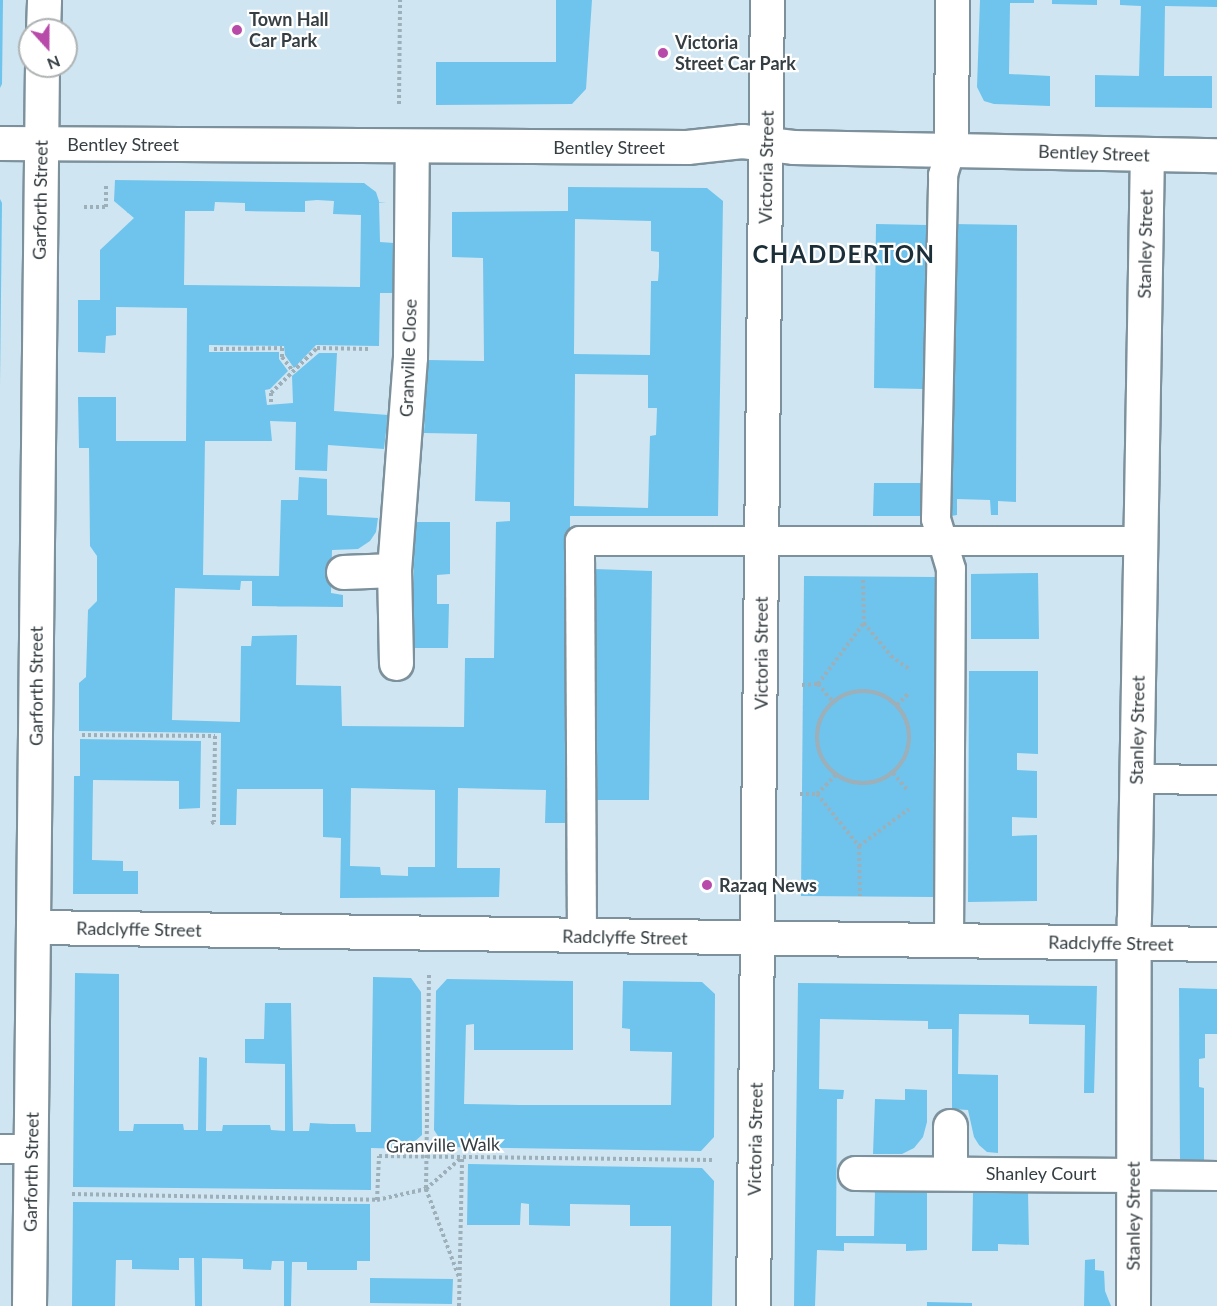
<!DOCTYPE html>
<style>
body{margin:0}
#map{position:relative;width:1217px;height:1306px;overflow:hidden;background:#cfe5f1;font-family:Lato,sans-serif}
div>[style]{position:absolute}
.green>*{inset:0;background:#6ec4ec}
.path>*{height:4px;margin-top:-2px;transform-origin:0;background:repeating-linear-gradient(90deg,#9dafb8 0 3px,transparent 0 6px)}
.path>.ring{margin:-2px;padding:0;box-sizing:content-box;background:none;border:4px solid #9dafb8;border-radius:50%}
.roads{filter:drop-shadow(2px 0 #7d919c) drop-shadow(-2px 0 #7d919c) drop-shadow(0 2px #7d919c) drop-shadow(0 -2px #7d919c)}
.service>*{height:28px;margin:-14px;padding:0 14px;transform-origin:14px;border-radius:14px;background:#fff}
.minor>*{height:33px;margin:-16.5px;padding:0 16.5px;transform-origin:16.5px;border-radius:16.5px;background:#fff}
.tertiary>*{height:33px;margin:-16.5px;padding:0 16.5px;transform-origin:16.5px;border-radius:16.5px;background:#fff}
.dots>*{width:16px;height:16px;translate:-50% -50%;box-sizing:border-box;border:3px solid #fff;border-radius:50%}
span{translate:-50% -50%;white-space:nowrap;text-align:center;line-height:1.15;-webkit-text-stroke:4.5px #fff;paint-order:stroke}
.poi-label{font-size:18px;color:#353e42;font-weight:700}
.left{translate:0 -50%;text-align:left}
.street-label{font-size:18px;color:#353e42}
.district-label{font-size:24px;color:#1c2e37;font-weight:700;letter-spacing:1.5px}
.north{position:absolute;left:18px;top:18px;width:60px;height:60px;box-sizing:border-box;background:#fff;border:2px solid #aeb2b3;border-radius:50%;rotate:159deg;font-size:16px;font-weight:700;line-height:24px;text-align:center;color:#353e42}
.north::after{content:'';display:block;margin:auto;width:21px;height:27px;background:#b84aa9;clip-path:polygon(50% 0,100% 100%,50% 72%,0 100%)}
</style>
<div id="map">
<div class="green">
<div style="clip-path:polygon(0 0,3px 0,2px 84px,0 88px)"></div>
<div style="clip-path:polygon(556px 0,592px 0,586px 89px,572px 104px,436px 105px,436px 62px,556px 62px)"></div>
<div style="clip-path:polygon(980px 0,1034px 0,1034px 3px,1010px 3px,1009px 74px,1050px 76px,1050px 106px,994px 104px,984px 101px,977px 87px)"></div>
<div style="clip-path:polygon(1052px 0,1097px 0,1097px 5px,1052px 4px)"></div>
<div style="clip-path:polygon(1120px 0,1217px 0,1217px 7px,1165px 6px,1164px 76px,1212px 76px,1212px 108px,1095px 107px,1095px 75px,1139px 76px,1141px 6px,1120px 5px)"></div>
<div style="clip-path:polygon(evenodd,115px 180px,364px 183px,376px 192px,379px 201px,380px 242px,394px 243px,393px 293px,380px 293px,379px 346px,316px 345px,294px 368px,285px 355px,284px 346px,209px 345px,209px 352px,279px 352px,279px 359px,288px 371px,270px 389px,265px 390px,267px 405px,293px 403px,292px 376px,319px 353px,337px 353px,334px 411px,388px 415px,384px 449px,328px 445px,327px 471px,295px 470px,296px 422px,270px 421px,272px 441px,205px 441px,203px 575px,279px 576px,281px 500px,298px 500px,299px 477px,327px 479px,327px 515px,378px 518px,376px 532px,370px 541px,358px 549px,332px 550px,331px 593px,343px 595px,343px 607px,252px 606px,252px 581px,241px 581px,240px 590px,175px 588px,172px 720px,240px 722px,241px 646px,251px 646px,252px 636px,297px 635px,296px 685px,341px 686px,342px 726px,464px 727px,465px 658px,494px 658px,496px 522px,510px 521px,510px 502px,475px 501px,477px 434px,424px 433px,428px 360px,484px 361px,483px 258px,452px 257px,452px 212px,568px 211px,568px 187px,707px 188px,723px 201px,718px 516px,570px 516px,569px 823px,545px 823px,546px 790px,458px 788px,457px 868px,500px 868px,499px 897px,340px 898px,341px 838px,323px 837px,323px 789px,237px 789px,236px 825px,220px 825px,221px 733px,79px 731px,79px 683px,86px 677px,88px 610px,97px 601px,97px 556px,90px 546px,89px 448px,79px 448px,78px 397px,116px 397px,116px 441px,186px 441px,187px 308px,116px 307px,116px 335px,106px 336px,105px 353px,78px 352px,78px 300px,100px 300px,100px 250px,134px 218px,114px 201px,115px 180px,317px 200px,334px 201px,333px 214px,361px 215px,360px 287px,184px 285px,185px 211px,214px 211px,215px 202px,245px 203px,245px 211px,305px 212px,305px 201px,317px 200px,115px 180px,575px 219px,651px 221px,651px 251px,659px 252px,659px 267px,658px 281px,651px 281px,650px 355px,574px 354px,575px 219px,115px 180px,575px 374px,648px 375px,648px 408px,657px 408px,656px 435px,650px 436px,648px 508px,574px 506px,575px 374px,115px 180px,351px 788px,435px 790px,435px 867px,408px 867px,408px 876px,381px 875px,380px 867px,350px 866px,351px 788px)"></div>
<div style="clip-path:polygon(0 199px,2px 203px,0 387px)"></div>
<div style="clip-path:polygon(876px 224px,927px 225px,924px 389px,874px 388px)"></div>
<div style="clip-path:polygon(952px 224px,1017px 225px,1016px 502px,998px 501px,998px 515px,991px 515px,990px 500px,957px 499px,957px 515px,951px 516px)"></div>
<div style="clip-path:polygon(874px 483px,924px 483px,924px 516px,873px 516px)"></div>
<div style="clip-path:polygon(415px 522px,450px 522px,450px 574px,437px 575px,437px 604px,449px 604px,448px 648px,412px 648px)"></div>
<div style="clip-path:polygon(594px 569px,652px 571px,649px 800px,593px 800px)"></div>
<div style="clip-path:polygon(1038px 573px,1039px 639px,971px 639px,971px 574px)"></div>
<div style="clip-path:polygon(804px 576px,935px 577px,933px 897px,801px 896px)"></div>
<div style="clip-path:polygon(969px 671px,1038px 671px,1038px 754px,1017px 753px,1017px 770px,1037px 771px,1037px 818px,1012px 817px,1012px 836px,1037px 835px,1037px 901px,968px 902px)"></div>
<div style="clip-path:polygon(80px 739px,201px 741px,200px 808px,179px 809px,179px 781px,93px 780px,92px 860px,123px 861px,123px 871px,138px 871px,138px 894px,73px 894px,74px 776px,80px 776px)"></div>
<div style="clip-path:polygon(75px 973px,119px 974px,119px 1131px,133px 1131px,134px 1124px,183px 1124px,184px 1130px,198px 1130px,199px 1057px,207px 1058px,206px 1131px,222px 1131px,223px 1125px,270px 1125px,271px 1130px,285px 1131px,285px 1064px,245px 1063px,245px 1039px,264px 1039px,265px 1003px,291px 1003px,293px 1131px,309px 1131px,310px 1123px,331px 1124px,355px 1124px,356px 1132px,371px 1132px,373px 977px,411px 978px,421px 992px,422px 1135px,406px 1149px,371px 1148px,371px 1190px,73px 1187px)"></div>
<div style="clip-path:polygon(447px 979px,573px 981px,573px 1050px,474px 1050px,474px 1024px,466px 1025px,464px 1104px,519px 1105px,671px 1105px,672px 1052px,630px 1051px,630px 1029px,622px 1028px,623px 981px,702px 982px,715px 994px,714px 1137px,701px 1151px,445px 1147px,434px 1130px,436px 991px)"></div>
<div style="clip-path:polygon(798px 983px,1097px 986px,1094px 1093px,1084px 1093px,1085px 1025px,1029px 1024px,1029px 1015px,959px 1014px,958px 1074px,998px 1075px,998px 1153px,987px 1152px,979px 1145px,974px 1137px,968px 1110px,952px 1109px,952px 1029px,928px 1029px,928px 1021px,820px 1019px,819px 1089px,844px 1090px,843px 1099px,837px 1099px,836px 1236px,874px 1236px,875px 1190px,927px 1190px,927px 1250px,906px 1251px,906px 1244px,844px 1243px,844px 1251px,817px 1250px,815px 1306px,794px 1306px)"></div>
<div style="clip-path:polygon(1179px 988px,1217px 989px,1217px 1034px,1205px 1034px,1205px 1058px,1199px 1059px,1199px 1087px,1204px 1088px,1204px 1161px,1180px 1161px)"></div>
<div style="clip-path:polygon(905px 1089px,927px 1090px,927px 1122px,923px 1137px,914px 1148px,902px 1154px,873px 1154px,875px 1099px,905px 1100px)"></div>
<div style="clip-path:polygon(468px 1164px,702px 1168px,714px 1181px,712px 1306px,670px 1306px,671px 1226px,630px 1226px,630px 1205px,570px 1204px,570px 1226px,529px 1225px,529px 1204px,521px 1203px,520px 1225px,467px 1225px)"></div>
<div style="clip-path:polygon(973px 1191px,1028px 1191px,1029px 1245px,998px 1244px,998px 1251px,972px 1251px)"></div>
<div style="clip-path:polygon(73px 1202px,370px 1204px,370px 1261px,357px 1261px,357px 1270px,307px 1270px,307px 1262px,292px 1262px,291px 1306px,284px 1306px,284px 1261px,272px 1261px,271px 1270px,243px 1269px,243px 1259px,202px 1258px,202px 1306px,195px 1306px,194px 1258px,179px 1258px,179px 1270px,132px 1269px,132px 1260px,116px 1260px,115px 1306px,72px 1306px)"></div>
<div style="clip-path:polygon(1095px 1259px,1095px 1270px,1104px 1271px,1105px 1291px,1111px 1306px,1084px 1306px,1085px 1260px)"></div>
<div style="clip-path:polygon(370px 1278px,453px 1279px,452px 1304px,370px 1303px)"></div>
<div style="clip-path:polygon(927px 1302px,972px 1303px,972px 1306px,927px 1306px)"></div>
</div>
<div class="path">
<div style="left:399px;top:104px;width:104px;rotate:-89.4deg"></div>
<div style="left:84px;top:207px;width:22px"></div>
<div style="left:106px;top:207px;width:21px;rotate:-90deg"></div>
<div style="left:214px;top:349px;width:68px;rotate:-0.8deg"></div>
<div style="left:282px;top:348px;width:9px;rotate:90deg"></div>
<div style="left:282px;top:357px;width:18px;rotate:52deg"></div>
<div style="left:271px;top:402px;width:9px;rotate:-90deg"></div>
<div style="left:271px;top:393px;width:64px;rotate:-44.4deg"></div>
<div style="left:317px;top:348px;width:51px;rotate:1.1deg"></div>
<div style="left:863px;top:580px;width:43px;rotate:88.7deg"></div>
<div style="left:864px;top:623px;width:43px;rotate:50.7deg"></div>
<div style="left:891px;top:656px;width:24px;rotate:36deg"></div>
<div style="left:818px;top:684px;width:23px;rotate:50deg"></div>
<div style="left:802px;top:685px;width:16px;rotate:-4deg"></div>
<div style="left:818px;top:684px;width:76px;rotate:-53deg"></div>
<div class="ring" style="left:817px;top:691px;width:88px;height:88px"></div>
<div style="left:897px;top:705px;width:17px;rotate:-45deg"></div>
<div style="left:82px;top:735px;width:133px;rotate:0.4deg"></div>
<div style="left:215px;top:736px;width:86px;rotate:90.7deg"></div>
<div style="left:214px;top:822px;width:4px;rotate:153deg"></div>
<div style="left:893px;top:773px;width:23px;rotate:50deg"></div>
<div style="left:800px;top:794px;width:17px"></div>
<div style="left:817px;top:794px;width:27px;rotate:-45deg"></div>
<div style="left:817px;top:794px;width:67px;rotate:51.1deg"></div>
<div style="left:859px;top:846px;width:50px;rotate:88.9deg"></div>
<div style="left:859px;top:846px;width:62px;rotate:-36.5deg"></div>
<div style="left:429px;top:975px;width:214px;rotate:90.8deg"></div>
<div style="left:426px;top:1189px;width:97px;rotate:69.5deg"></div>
<div style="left:72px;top:1194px;width:305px;rotate:1.1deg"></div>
<div style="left:377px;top:1200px;width:44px;rotate:-87.4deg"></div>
<div style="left:379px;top:1156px;width:333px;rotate:0.7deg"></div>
<div style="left:377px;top:1200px;width:50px;rotate:-12.7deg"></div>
<div style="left:426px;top:1189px;width:48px;rotate:-41.6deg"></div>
<div style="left:459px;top:1306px;width:149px;rotate:-88.8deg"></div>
</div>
<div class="roads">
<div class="service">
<div style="left:1137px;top:779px;width:80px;rotate:0.7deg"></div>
<div style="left:582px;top:937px;width:396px;rotate:-90.3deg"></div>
<div style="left:580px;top:541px;width:561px"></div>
<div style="left:949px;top:941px;width:372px;rotate:-89.7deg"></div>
<div style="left:951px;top:569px;width:52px;rotate:-106.7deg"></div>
<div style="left:936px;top:519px;width:344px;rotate:-88.8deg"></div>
<div style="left:943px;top:175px;width:27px;rotate:-73deg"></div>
<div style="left:0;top:1149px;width:31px"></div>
<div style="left:1133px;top:1175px;width:84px;rotate:0.7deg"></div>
</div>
<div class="minor">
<div style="left:0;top:143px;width:687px;rotate:0.33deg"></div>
<div style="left:687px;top:147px;width:55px;rotate:-6.2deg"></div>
<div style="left:742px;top:141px;width:51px;rotate:6.7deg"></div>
<div style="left:793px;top:147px;width:424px;rotate:1.1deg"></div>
<div style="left:951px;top:149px;width:149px;rotate:-89.6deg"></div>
<div style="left:343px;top:572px;width:51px;rotate:-2.2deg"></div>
<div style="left:396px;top:663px;width:93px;rotate:-91.2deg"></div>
<div style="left:394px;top:570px;width:214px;rotate:-85.7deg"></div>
<div style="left:410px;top:357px;width:211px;rotate:-89.5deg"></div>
<div style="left:34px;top:927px;width:1183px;rotate:0.82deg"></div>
<div style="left:950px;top:1126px;width:47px;rotate:90deg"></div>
<div style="left:855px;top:1173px;width:278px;rotate:0.4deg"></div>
<div style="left:1133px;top:1306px;width:388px;rotate:-89.9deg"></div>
<div style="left:1134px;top:918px;width:764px;rotate:-89.03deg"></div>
</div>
<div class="tertiary">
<div style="left:43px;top:30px;width:30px;rotate:-88deg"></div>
<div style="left:29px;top:1306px;width:1240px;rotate:-89.4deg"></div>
<div style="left:753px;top:1306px;width:1306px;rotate:-89.39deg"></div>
</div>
</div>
<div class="dots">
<div style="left:237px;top:30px;background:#b84aa9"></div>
<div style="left:663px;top:53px;background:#b84aa9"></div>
<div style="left:707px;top:885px;background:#b84aa9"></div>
</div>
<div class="poi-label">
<span class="left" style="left:249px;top:30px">Town Hall<br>Car Park</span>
<span class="left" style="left:675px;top:53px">Victoria<br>Street Car Park</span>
<span class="left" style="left:719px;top:885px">Razaq News</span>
</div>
<div class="street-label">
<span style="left:123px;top:144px">Bentley Street</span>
<span style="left:609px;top:147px">Bentley Street</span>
<span style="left:1094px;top:153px;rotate:2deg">Bentley Street</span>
<span style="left:766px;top:167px;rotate:-89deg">Victoria Street</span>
<span style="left:40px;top:200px;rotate:-89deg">Garforth Street</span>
<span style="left:1145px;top:244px;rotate:-89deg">Stanley Street</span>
<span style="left:408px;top:358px;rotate:-88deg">Granville Close</span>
<span style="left:761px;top:653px;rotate:-90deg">Victoria Street</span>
<span style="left:36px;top:686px;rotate:-90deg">Garforth Street</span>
<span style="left:1137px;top:730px;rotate:-89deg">Stanley Street</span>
<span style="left:139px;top:929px;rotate:1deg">Radclyffe Street</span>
<span style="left:625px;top:937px;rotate:1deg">Radclyffe Street</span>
<span style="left:1111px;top:943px;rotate:1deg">Radclyffe Street</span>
<span style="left:755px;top:1139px;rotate:-89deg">Victoria Street</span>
<span style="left:443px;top:1145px;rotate:-1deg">Granville Walk</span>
<span style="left:31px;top:1172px;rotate:-89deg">Garforth Street</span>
<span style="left:1041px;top:1173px">Shanley Court</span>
<span style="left:1133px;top:1216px;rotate:-90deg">Stanley Street</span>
</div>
<div class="district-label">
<span style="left:844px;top:254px">CHADDERTON</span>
</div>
<div class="north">N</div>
</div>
